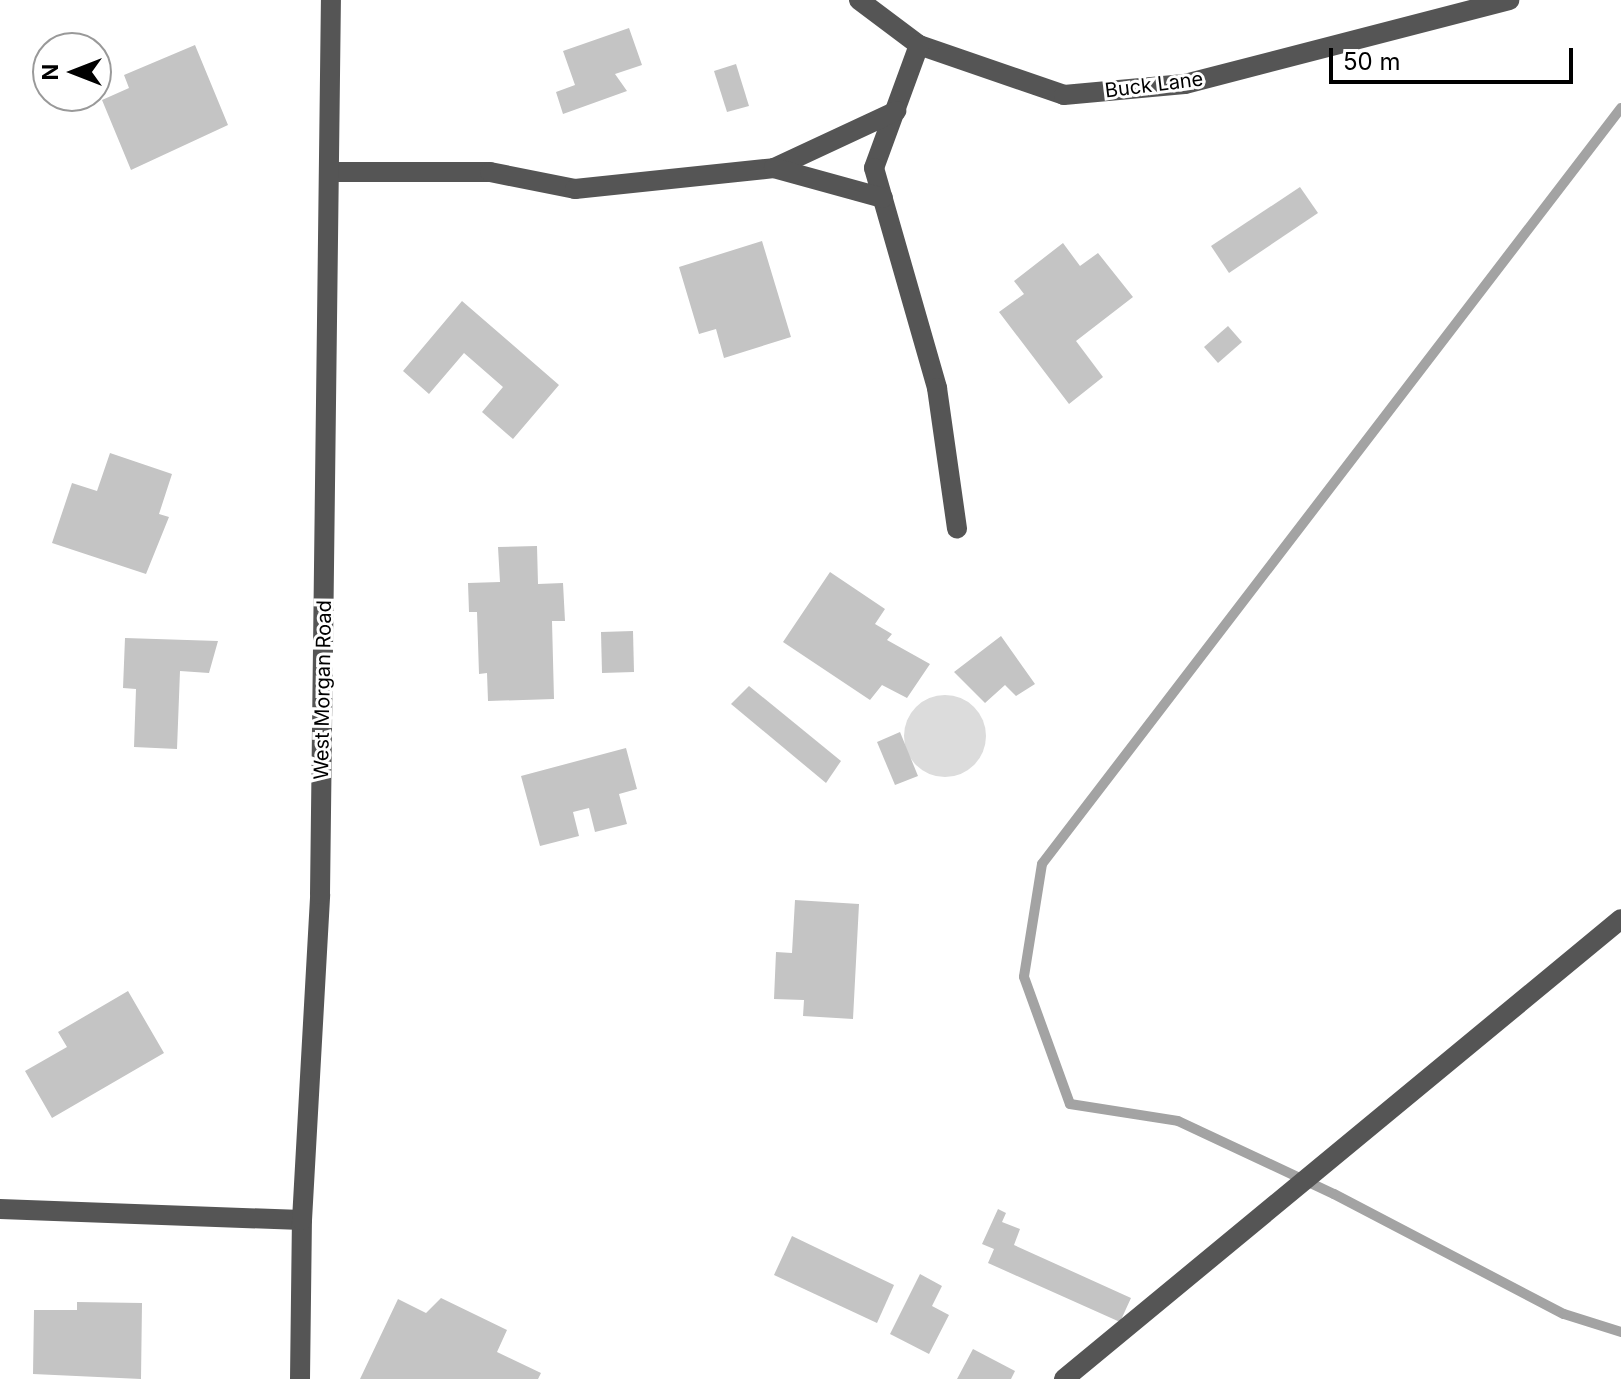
<!DOCTYPE html>
<style>
body{margin:0}
#map{position:relative;width:1621px;height:1379px;overflow:hidden;background:#fff;font-family:Inter,sans-serif}
div>[style]{position:absolute}
.green>*{inset:0;background:#dcdcdc}
.round{border-radius:50%}
.stream>*{height:10px;margin:-5px;padding:0 5px;transform-origin:5px;border-radius:5px;background:#a3a3a3}
.building>*{inset:0;background:#c4c4c4}
.minor>*{height:20px;margin:-10px;padding:0 10px;transform-origin:10px;border-radius:10px;background:#555}
span{translate:-50% -50%;white-space:nowrap;text-align:center;line-height:1.15;-webkit-text-stroke:6px #fff;paint-order:stroke}
.street-label{font-size:20px;color:#000}
.north{position:absolute;left:32px;top:32px;width:80px;height:80px;box-sizing:border-box;background:#fff;border:2px solid #999;border-radius:50%;rotate:270deg;font-size:22px;font-weight:700;line-height:32px;text-align:center;color:#000}
.north::after{content:'';display:block;margin:auto;width:28px;height:36px;background:#000;clip-path:polygon(50% 0,100% 100%,50% 72%,0 100%)}
.scale{position:absolute;left:1329px;top:48px;width:244px;height:36px;box-sizing:border-box;border:4px solid #000;border-top:0;padding-left:10px;font-size:24px;line-height:28px;white-space:nowrap;color:#000;-webkit-text-stroke:6px #fff;paint-order:stroke}
</style>
<div id="map">
<div class="green">
<div class="round" style="left:904px;top:695px;width:82px;height:82px"></div>
</div>
<div class="stream">
<div style="left:1621px;top:108px;width:952px;rotate:127.45deg"></div>
<div style="left:1042px;top:864px;width:114px;rotate:99.1deg"></div>
<div style="left:1024px;top:977px;width:135px;rotate:70.1deg"></div>
<div style="left:1070px;top:1104px;width:109px;rotate:8.9deg"></div>
<div style="left:1178px;top:1121px;width:172px;rotate:25.1deg"></div>
<div style="left:1334px;top:1194px;width:259px;rotate:27.6deg"></div>
<div style="left:1564px;top:1314px;width:60px;rotate:17.5deg"></div>
</div>
<div class="building">
<div style="clip-path:polygon(629px 28px,642px 65px,615px 74px,627px 91px,563px 114px,556px 92px,575px 85px,563px 51px)"></div>
<div style="clip-path:polygon(195px 45px,228px 125px,131px 170px,102px 100px,129px 88px,124px 75px)"></div>
<div style="clip-path:polygon(736px 64px,749px 106px,727px 112px,714px 71px)"></div>
<div style="clip-path:polygon(1300px 187px,1318px 213px,1229px 273px,1211px 246px)"></div>
<div style="clip-path:polygon(762px 241px,791px 337px,724px 358px,716px 329px,699px 334px,679px 267px)"></div>
<div style="clip-path:polygon(1063px 243px,1080px 266px,1098px 253px,1133px 297px,1076px 341px,1103px 377px,1069px 404px,999px 312px,1024px 294px,1014px 281px)"></div>
<div style="clip-path:polygon(462px 301px,559px 385px,513px 439px,482px 412px,503px 387px,464px 353px,429px 394px,403px 371px)"></div>
<div style="clip-path:polygon(1228px 326px,1242px 342px,1218px 363px,1204px 347px)"></div>
<div style="clip-path:polygon(110px 453px,172px 474px,159px 514px,169px 517px,146px 574px,52px 543px,72px 483px,97px 491px)"></div>
<div style="clip-path:polygon(537px 546px,538px 584px,563px 583px,565px 621px,552px 621px,554px 699px,488px 701px,487px 673px,479px 674px,477px 612px,469px 612px,468px 583px,500px 582px,498px 547px)"></div>
<div style="clip-path:polygon(830px 572px,885px 609px,875px 624px,892px 634px,887px 640px,930px 664px,907px 698px,882px 685px,870px 700px,783px 642px)"></div>
<div style="clip-path:polygon(633px 631px,634px 672px,602px 673px,601px 632px)"></div>
<div style="clip-path:polygon(1001px 636px,1035px 684px,1016px 696px,1005px 685px,985px 703px,954px 672px)"></div>
<div style="clip-path:polygon(125px 638px,218px 641px,209px 673px,180px 671px,177px 749px,134px 747px,136px 689px,123px 688px)"></div>
<div style="clip-path:polygon(749px 686px,841px 761px,826px 783px,731px 704px)"></div>
<div style="clip-path:polygon(900px 732px,918px 776px,895px 785px,877px 742px)"></div>
<div style="clip-path:polygon(626px 748px,637px 789px,619px 794px,627px 824px,595px 832px,589px 808px,573px 812px,579px 836px,540px 846px,521px 776px)"></div>
<div style="clip-path:polygon(795px 900px,859px 904px,853px 1019px,803px 1016px,804px 1000px,774px 999px,776px 952px,792px 953px)"></div>
<div style="clip-path:polygon(128px 991px,164px 1053px,52px 1118px,25px 1071px,67px 1047px,58px 1032px)"></div>
<div style="clip-path:polygon(998px 1209px,1006px 1213px,1002px 1222px,1020px 1229px,1014px 1245px,1131px 1298px,1120px 1322px,988px 1263px,994px 1249px,982px 1244px)"></div>
<div style="clip-path:polygon(792px 1236px,894px 1285px,877px 1323px,774px 1275px)"></div>
<div style="clip-path:polygon(920px 1274px,942px 1286px,932px 1306px,949px 1315px,929px 1354px,890px 1334px)"></div>
<div style="clip-path:polygon(441px 1298px,507px 1330px,497px 1352px,541px 1373px,538px 1379px,360px 1379px,398px 1299px,426px 1313px)"></div>
<div style="clip-path:polygon(77px 1302px,142px 1303px,141px 1379px,33px 1374px,34px 1310px,77px 1310px)"></div>
<div style="clip-path:polygon(973px 1349px,1015px 1371px,1011px 1379px,957px 1379px)"></div>
</div>
<div class="minor">
<div style="left:859px;top:0;width:75px;rotate:36.9deg"></div>
<div style="left:919px;top:45px;width:153px;rotate:19deg"></div>
<div style="left:1064px;top:95px;width:121px;rotate:-5.2deg"></div>
<div style="left:1185px;top:84px;width:335px;rotate:-14.5deg"></div>
<div style="left:919px;top:45px;width:131px;rotate:110.1deg"></div>
<div style="left:874px;top:168px;width:229px;rotate:74deg"></div>
<div style="left:937px;top:388px;width:142px;rotate:81.9deg"></div>
<div style="left:774px;top:168px;width:135px;rotate:-25deg"></div>
<div style="left:329px;top:172px;width:161px"></div>
<div style="left:490px;top:172px;width:87px;rotate:11.3deg"></div>
<div style="left:575px;top:189px;width:200px;rotate:-6deg"></div>
<div style="left:774px;top:168px;width:113px;rotate:15.4deg"></div>
<div style="left:0;top:1209px;width:302px;rotate:2.1deg"></div>
<div style="left:300px;top:1379px;width:159px;rotate:-89.3deg"></div>
<div style="left:302px;top:1220px;width:326px;rotate:-86.8deg"></div>
<div style="left:320px;top:894px;width:894px;rotate:-89.3deg"></div>
<div style="left:1064px;top:1379px;width:722px;rotate:-39.55deg"></div>
</div>
<div class="street-label">
<span style="left:1154px;top:85px;rotate:-7deg">Buck Lane</span>
<span style="left:323px;top:690px;rotate:-89deg">West Morgan Road</span>
</div>
<div class="north">N</div>
<div class="scale">50 m</div>
</div>
